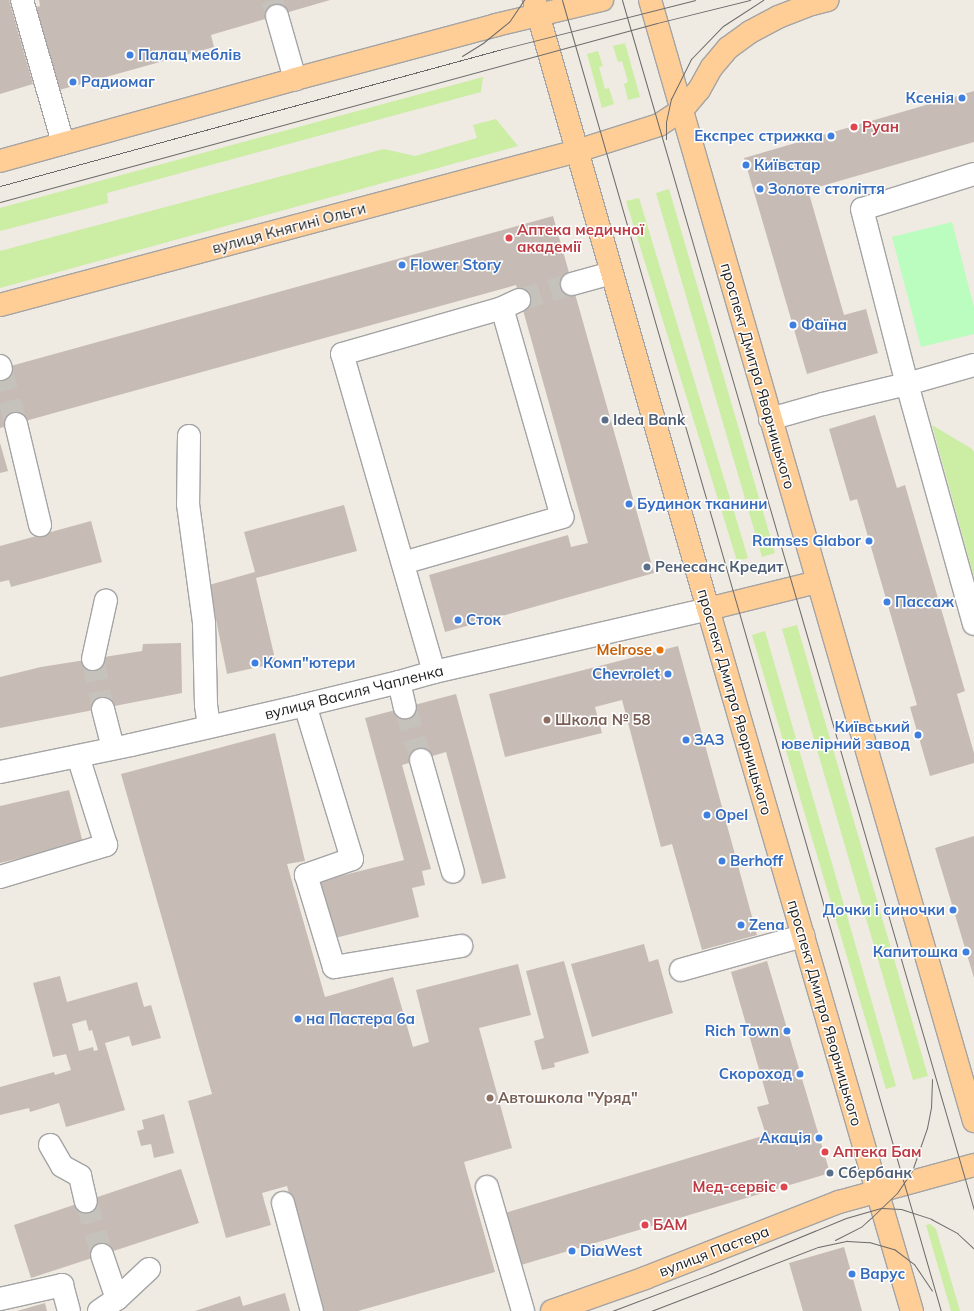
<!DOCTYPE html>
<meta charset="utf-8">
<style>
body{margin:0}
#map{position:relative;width:974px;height:1311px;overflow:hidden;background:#efeae2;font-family:Mulish,sans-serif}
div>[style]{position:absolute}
.grass>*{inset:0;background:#cbeda4}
.park>*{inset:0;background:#bbfdbe}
.building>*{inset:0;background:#c7bcb5}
.minor-tunnel>*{height:22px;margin-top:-11px;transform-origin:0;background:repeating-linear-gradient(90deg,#c5c1bb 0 22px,transparent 0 33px)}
.roads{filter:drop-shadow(1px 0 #a4a4a4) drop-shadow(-1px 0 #a4a4a4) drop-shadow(0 1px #a4a4a4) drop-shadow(0 -1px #a4a4a4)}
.minor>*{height:22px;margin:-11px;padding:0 11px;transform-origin:11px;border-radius:11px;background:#fff}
.major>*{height:22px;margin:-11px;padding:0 11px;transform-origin:11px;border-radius:11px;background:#ffce97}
.tram>*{height:1px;margin:-0.5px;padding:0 0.5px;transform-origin:0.5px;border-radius:0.5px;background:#6b6b6b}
.dots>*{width:11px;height:11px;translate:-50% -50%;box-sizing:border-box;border:2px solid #fff;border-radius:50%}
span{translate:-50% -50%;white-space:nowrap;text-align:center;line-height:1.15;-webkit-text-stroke:3px #fff;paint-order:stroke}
.shop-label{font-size:15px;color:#366cbe;font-weight:700}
.left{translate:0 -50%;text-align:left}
.right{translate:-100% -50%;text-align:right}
.health-label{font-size:15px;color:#be3a42;font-weight:700}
.street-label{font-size:15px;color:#1d1d1d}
.service-label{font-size:15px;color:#4e5e75;font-weight:700}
.food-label{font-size:15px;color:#c56008;font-weight:700}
.education-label{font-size:15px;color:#785e54;font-weight:700}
</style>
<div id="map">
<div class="grass">
<div style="clip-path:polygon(625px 43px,640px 97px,628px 100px,624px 84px,628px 82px,622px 61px,618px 62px,613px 46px)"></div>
<div style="clip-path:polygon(598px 51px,603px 66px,599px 67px,605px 89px,609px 88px,614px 104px,602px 108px,587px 54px)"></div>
<div style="clip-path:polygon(483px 77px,481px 92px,107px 193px,108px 203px,0 231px,0 208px)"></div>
<div style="clip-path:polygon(496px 119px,518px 146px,0 288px,0 251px,384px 149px,415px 156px,477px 138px,473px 125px)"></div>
<div style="clip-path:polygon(669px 189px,775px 553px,762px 557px,656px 193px)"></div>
<div style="clip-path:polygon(639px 198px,748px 558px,737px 561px,626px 201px)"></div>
<div style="clip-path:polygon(932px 425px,972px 449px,974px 452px,974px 577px)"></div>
<div style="clip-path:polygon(797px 625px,928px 1076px,913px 1080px,782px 629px)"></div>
<div style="clip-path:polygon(765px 631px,896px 1086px,886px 1089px,752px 635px)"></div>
<div style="clip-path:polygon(930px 1224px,936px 1229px,960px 1311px,951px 1311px,926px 1225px)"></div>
</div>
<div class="park">
<div style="clip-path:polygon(952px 222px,974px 307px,974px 334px,921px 347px,892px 237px)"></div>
</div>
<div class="building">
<div style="clip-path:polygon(0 0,9px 0,33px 84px,0 94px)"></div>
<div style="clip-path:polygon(39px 0,330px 0,211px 35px,214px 47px,52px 92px,29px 10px,40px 6px)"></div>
<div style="clip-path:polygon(974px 91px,974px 142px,808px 190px,844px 315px,866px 309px,878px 353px,807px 374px,744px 158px)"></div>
<div style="clip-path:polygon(553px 216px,654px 573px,445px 632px,429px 575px,568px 535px,571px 547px,588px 543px,516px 285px,0 428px,0 369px)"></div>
<div style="clip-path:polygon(875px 415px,897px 488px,905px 485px,965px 691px,957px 694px,974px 753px,974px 763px,930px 776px,910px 707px,917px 705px,857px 499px,850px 501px,829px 429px)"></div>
<div style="clip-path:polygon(0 443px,8px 471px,0 473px)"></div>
<div style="clip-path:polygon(344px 505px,357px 551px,256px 578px,276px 663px,227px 674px,209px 585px,255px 572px,244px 532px)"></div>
<div style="clip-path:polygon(91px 521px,102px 562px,11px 587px,9px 580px,0 582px,0 546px)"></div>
<div style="clip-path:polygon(181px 643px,182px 693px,0 728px,0 677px,41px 667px,142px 651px,143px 644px)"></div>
<div style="clip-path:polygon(678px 646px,757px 935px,702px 950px,672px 844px,661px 847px,622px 700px,595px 707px,602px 733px,505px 757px,489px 694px)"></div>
<div style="clip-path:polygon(456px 694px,506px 878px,482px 884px,446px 752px,402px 765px,431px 869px,422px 871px,425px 885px,412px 888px,419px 917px,335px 938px,320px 881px,404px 860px,365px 718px)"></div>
<div style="clip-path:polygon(275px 733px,305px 861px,287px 864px,325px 997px,393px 977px,413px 1047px,429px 1042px,416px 990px,518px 964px,531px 1015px,479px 1028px,512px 1148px,464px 1162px,495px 1272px,358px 1311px,322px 1311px,287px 1186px,262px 1193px,271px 1225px,226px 1238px,188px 1101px,212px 1094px,121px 774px)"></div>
<div style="clip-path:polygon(69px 790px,83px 843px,0 863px,0 806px)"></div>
<div style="clip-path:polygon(974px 836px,974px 978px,935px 848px)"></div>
<div style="clip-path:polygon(644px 944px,649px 962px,658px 959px,673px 1013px,592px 1037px,571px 964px)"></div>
<div style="clip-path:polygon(564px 961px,589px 1053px,554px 1063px,555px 1067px,542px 1070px,534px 1041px,544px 1038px,526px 971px)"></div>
<div style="clip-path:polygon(767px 961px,830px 1173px,521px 1265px,505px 1213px,766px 1135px,757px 1107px,769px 1104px,731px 972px)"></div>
<div style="clip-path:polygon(evenodd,60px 976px,67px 1002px,137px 982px,144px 1007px,151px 1005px,161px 1038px,132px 1046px,129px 1036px,105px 1043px,125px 1110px,66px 1127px,59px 1103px,30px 1112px,29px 1108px,0 1115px,0 1087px,54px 1072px,55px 1075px,71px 1070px,66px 1054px,53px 1057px,33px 983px,60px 976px,86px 1020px,89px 1031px,92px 1030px,98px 1050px,94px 1051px,93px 1047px,79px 1051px,72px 1024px,86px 1020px)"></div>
<div style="clip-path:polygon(164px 1114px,174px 1153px,154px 1158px,151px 1144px,141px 1146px,137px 1131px,144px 1129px,142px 1120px)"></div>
<div style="clip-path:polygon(181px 1169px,199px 1223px,31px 1278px,14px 1225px)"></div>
<div style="clip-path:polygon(844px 1247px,862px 1311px,803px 1311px,789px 1263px)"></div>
<div style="clip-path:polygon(285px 1293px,290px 1311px,195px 1311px,240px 1296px,243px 1306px)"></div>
<div style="clip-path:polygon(45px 1303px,47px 1311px,17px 1311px)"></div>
</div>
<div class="minor-tunnel">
<div style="left:272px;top:0;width:17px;rotate:73deg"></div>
<div style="left:519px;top:300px;width:55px;rotate:-16.8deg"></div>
<div style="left:1px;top:369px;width:57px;rotate:74.7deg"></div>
<div style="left:93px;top:659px;width:51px;rotate:78.7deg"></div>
<div style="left:405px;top:707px;width:55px;rotate:73.2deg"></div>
<div style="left:86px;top:1201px;width:56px;rotate:73.5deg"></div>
</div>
<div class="roads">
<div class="minor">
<div style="left:22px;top:0;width:149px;rotate:74deg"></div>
<div style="left:277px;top:16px;width:66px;rotate:74.1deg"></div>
<div style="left:974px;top:174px;width:117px;rotate:162.6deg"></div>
<div style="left:862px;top:209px;width:181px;rotate:75.6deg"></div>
<div style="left:907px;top:384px;width:70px;rotate:-15.8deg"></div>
<div style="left:572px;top:284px;width:41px;rotate:-15.4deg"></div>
<div style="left:0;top:366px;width:3px;rotate:72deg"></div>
<div style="left:770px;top:419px;width:55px;rotate:-15.8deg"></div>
<div style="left:823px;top:404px;width:86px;rotate:-13.4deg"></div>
<div style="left:907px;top:384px;width:249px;rotate:74.4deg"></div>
<div style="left:16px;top:424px;width:104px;rotate:76.6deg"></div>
<div style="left:189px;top:436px;width:68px;rotate:90.8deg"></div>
<div style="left:188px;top:504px;width:120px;rotate:82.3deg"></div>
<div style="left:204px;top:623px;width:82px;rotate:88.6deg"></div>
<div style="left:206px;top:705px;width:21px;rotate:82deg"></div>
<div style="left:403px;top:563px;width:166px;rotate:-16.1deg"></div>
<div style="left:562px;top:517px;width:217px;rotate:-106deg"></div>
<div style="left:93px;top:659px;width:60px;rotate:-77.6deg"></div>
<div style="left:434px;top:672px;width:331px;rotate:-106.1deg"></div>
<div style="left:342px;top:354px;width:166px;rotate:-16deg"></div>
<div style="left:502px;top:308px;width:19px;rotate:-25deg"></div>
<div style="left:399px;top:682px;width:26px;rotate:77deg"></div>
<div style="left:305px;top:705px;width:161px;rotate:73deg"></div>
<div style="left:352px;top:859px;width:49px;rotate:160.8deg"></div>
<div style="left:306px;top:875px;width:96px;rotate:73.1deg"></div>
<div style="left:334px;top:967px;width:129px;rotate:-9.4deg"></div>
<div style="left:103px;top:709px;width:40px;rotate:75.6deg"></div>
<div style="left:421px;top:760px;width:116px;rotate:74.1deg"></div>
<div style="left:0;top:772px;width:134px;rotate:-11.6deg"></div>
<div style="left:131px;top:745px;width:179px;rotate:-12.9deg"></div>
<div style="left:305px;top:705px;width:97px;rotate:-13.7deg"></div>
<div style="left:399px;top:682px;width:36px;rotate:-16deg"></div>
<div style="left:434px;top:672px;width:281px;rotate:-12.9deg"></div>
<div style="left:0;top:877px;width:111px;rotate:-16.8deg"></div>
<div style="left:106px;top:845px;width:93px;rotate:-107.5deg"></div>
<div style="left:681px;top:970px;width:127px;rotate:-15.6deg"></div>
<div style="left:50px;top:1145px;width:24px;rotate:60deg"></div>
<div style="left:62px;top:1166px;width:21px;rotate:29deg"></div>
<div style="left:80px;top:1176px;width:26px;rotate:77deg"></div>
<div style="left:487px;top:1187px;width:129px;rotate:73.8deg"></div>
<div style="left:283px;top:1203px;width:112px;rotate:75deg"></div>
<div style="left:102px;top:1255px;width:46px;rotate:71.2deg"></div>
<div style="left:0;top:1299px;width:64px;rotate:-12.7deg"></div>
<div style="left:62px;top:1285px;width:27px;rotate:75deg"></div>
<div style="left:99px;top:1311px;width:22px;rotate:-34deg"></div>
<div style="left:117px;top:1299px;width:44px;rotate:-43.2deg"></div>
</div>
<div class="major">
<div style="left:534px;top:0;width:633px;rotate:74.05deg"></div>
<div style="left:708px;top:609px;width:731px;rotate:73.8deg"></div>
<div style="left:650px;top:0;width:1167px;rotate:73.88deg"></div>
<div style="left:0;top:161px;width:306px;rotate:-15.5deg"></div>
<div style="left:295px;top:79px;width:208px;rotate:-15deg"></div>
<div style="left:496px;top:25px;width:109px;rotate:-13.3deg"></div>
<div style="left:0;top:305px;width:597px;rotate:-14.94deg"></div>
<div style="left:577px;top:151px;width:86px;rotate:-17.6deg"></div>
<div style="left:659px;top:125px;width:27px;rotate:-33deg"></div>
<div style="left:682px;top:110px;width:26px;rotate:-50deg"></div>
<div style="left:699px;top:90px;width:26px;rotate:-61deg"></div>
<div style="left:712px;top:67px;width:25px;rotate:-50deg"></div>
<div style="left:728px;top:48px;width:27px;rotate:-36deg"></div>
<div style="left:750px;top:32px;width:32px;rotate:-28deg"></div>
<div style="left:778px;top:17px;width:36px;rotate:-21deg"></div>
<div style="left:812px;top:4px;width:16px;rotate:-14deg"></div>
<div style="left:708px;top:609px;width:112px;rotate:-13.9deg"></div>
<div style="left:552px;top:1311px;width:99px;rotate:-19.5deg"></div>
<div style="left:645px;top:1278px;width:208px;rotate:-21.4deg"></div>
<div style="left:839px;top:1202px;width:140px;rotate:-15.3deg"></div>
</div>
</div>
<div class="tram">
<div style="left:562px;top:0;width:1365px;rotate:73.88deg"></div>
<div style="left:622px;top:0;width:1260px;rotate:73.78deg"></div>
<div style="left:462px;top:56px;width:26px;rotate:-32deg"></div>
<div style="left:484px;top:42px;width:32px;rotate:-39deg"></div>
<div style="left:509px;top:22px;width:27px;rotate:-56deg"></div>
<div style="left:666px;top:139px;width:17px;rotate:-90deg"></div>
<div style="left:666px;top:122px;width:24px;rotate:-78deg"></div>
<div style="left:671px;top:99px;width:45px;rotate:-63.4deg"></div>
<div style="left:691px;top:59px;width:46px;rotate:-45.9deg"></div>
<div style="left:723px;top:26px;width:48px;rotate:-33deg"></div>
<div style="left:0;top:186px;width:520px;rotate:-15.26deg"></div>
<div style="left:502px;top:49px;width:199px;rotate:-14.2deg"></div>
<div style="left:0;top:202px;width:681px;rotate:-15.24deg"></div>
<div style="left:657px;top:23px;width:96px;rotate:-13.9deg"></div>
<div style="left:835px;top:1240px;width:30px;rotate:-27deg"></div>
<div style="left:862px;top:1226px;width:12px;rotate:-42deg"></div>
<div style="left:871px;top:1218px;width:36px;rotate:-44deg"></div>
<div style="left:897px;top:1193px;width:27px;rotate:-56deg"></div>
<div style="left:912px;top:1171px;width:46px;rotate:-70.8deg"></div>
<div style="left:927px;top:1128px;width:20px;rotate:-79deg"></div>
<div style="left:931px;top:1108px;width:29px;rotate:-88deg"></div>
<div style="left:612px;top:1311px;width:105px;rotate:-20.7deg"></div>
<div style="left:710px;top:1274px;width:147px;rotate:-22.4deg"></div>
<div style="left:846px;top:1218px;width:37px;rotate:-16deg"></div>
<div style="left:882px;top:1208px;width:19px;rotate:3deg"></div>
<div style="left:901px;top:1209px;width:32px;rotate:18deg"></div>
<div style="left:931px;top:1219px;width:30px;rotate:28deg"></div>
<div style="left:957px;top:1233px;width:23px;rotate:43deg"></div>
<div style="left:651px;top:1311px;width:179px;rotate:-21deg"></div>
<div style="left:818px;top:1247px;width:30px;rotate:-12deg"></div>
<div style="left:847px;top:1241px;width:22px;rotate:3deg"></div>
<div style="left:869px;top:1242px;width:26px;rotate:16deg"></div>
<div style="left:894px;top:1249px;width:25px;rotate:37deg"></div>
<div style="left:914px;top:1264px;width:32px;rotate:56deg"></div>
</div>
<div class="dots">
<div style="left:130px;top:55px;background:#3f7fe0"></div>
<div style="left:73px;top:82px;background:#3f7fe0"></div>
<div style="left:962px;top:98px;background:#3f7fe0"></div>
<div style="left:854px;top:127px;background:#e0444e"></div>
<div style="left:831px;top:136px;background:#3f7fe0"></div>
<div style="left:746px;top:165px;background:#3f7fe0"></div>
<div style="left:760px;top:189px;background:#3f7fe0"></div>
<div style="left:509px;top:238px;background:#e0444e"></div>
<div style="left:402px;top:265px;background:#3f7fe0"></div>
<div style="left:793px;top:325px;background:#3f7fe0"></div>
<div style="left:605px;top:420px;background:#5c6f8a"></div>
<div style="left:629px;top:504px;background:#3f7fe0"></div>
<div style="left:869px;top:541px;background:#3f7fe0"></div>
<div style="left:647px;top:567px;background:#5c6f8a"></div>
<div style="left:887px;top:602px;background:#3f7fe0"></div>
<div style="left:458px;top:620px;background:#3f7fe0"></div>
<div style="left:660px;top:650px;background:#e8710a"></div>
<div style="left:255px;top:663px;background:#3f7fe0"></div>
<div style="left:668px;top:674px;background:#3f7fe0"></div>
<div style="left:547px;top:720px;background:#8d6e63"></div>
<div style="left:918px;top:735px;background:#3f7fe0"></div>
<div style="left:686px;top:740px;background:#3f7fe0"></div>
<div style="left:707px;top:815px;background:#3f7fe0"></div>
<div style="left:722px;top:861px;background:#3f7fe0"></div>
<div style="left:953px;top:910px;background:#3f7fe0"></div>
<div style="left:741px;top:925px;background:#3f7fe0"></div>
<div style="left:966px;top:952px;background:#3f7fe0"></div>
<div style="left:298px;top:1019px;background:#3f7fe0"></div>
<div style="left:787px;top:1031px;background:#3f7fe0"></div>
<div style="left:800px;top:1074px;background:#3f7fe0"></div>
<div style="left:490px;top:1098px;background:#8d6e63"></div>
<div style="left:819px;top:1138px;background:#3f7fe0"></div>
<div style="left:825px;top:1152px;background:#e0444e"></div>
<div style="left:830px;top:1173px;background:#5c6f8a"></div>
<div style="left:784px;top:1187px;background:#e0444e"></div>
<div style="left:645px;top:1225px;background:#e0444e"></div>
<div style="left:572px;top:1251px;background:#3f7fe0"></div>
<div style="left:852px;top:1274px;background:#3f7fe0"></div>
</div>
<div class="shop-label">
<span class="left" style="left:138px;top:55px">Палац меблів</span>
<span class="left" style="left:81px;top:82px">Радиомаг</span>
<span class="right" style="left:954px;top:98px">Ксенія</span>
<span class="right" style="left:823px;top:136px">Експрес стрижка</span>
<span class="left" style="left:754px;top:165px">Київстар</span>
<span class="left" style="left:768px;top:189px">Золоте століття</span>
<span class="left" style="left:410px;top:265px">Flower Story</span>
<span class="left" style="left:801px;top:325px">Фаїна</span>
<span class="left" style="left:637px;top:504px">Будинок тканини</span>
<span class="right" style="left:861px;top:541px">Ramses Glabor</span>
<span class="left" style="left:895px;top:602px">Пассаж</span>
<span class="left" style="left:466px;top:620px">Сток</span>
<span class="left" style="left:263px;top:663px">Комп"ютери</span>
<span class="right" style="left:660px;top:674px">Chevrolet</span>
<span class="right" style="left:910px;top:735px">Київський<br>ювелірний завод</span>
<span class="left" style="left:694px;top:740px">ЗАЗ</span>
<span class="left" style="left:715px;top:815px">Opel</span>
<span class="left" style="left:730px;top:861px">Berhoff</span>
<span class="right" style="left:945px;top:910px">Дочки і синочки</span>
<span class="left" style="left:749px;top:925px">Zena</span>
<span class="right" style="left:958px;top:952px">Капитошка</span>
<span class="left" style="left:306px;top:1019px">на Пастера 6а</span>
<span class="right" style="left:779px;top:1031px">Rich Town</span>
<span class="right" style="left:792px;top:1074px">Скороход</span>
<span class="right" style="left:811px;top:1138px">Акація</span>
<span class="left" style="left:580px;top:1251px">DiaWest</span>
<span class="left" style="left:860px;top:1274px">Варус</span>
</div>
<div class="health-label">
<span class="left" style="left:862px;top:127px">Руан</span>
<span class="left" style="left:517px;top:238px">Аптека медичної<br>академії</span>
<span class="left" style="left:833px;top:1152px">Аптека Бам</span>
<span class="right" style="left:776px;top:1187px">Мед-сервіс</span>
<span class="left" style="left:653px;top:1225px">БАМ</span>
</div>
<div class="street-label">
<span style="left:289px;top:228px;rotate:-15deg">вулиця Княгині Ольги</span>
<span style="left:758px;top:376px;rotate:74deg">проспект Дмитра Яворницького</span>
<span style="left:354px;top:692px;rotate:-14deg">вулиця Василя Чапленка</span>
<span style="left:735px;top:702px;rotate:74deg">проспект Дмитра Яворницького</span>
<span style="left:825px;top:1013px;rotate:74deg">проспект Дмитра Яворницького</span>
<span style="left:714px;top:1251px;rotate:-21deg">вулиця Пастера</span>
</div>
<div class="service-label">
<span class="left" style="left:613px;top:420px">Idea Bank</span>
<span class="left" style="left:655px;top:567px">Ренесанс Кредит</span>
<span class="left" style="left:838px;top:1173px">Сбербанк</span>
</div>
<div class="food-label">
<span class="right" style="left:652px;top:650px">Melrose</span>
</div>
<div class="education-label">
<span class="left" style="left:555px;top:720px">Школа № 58</span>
<span class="left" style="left:498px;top:1098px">Автошкола "Уряд"</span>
</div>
</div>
